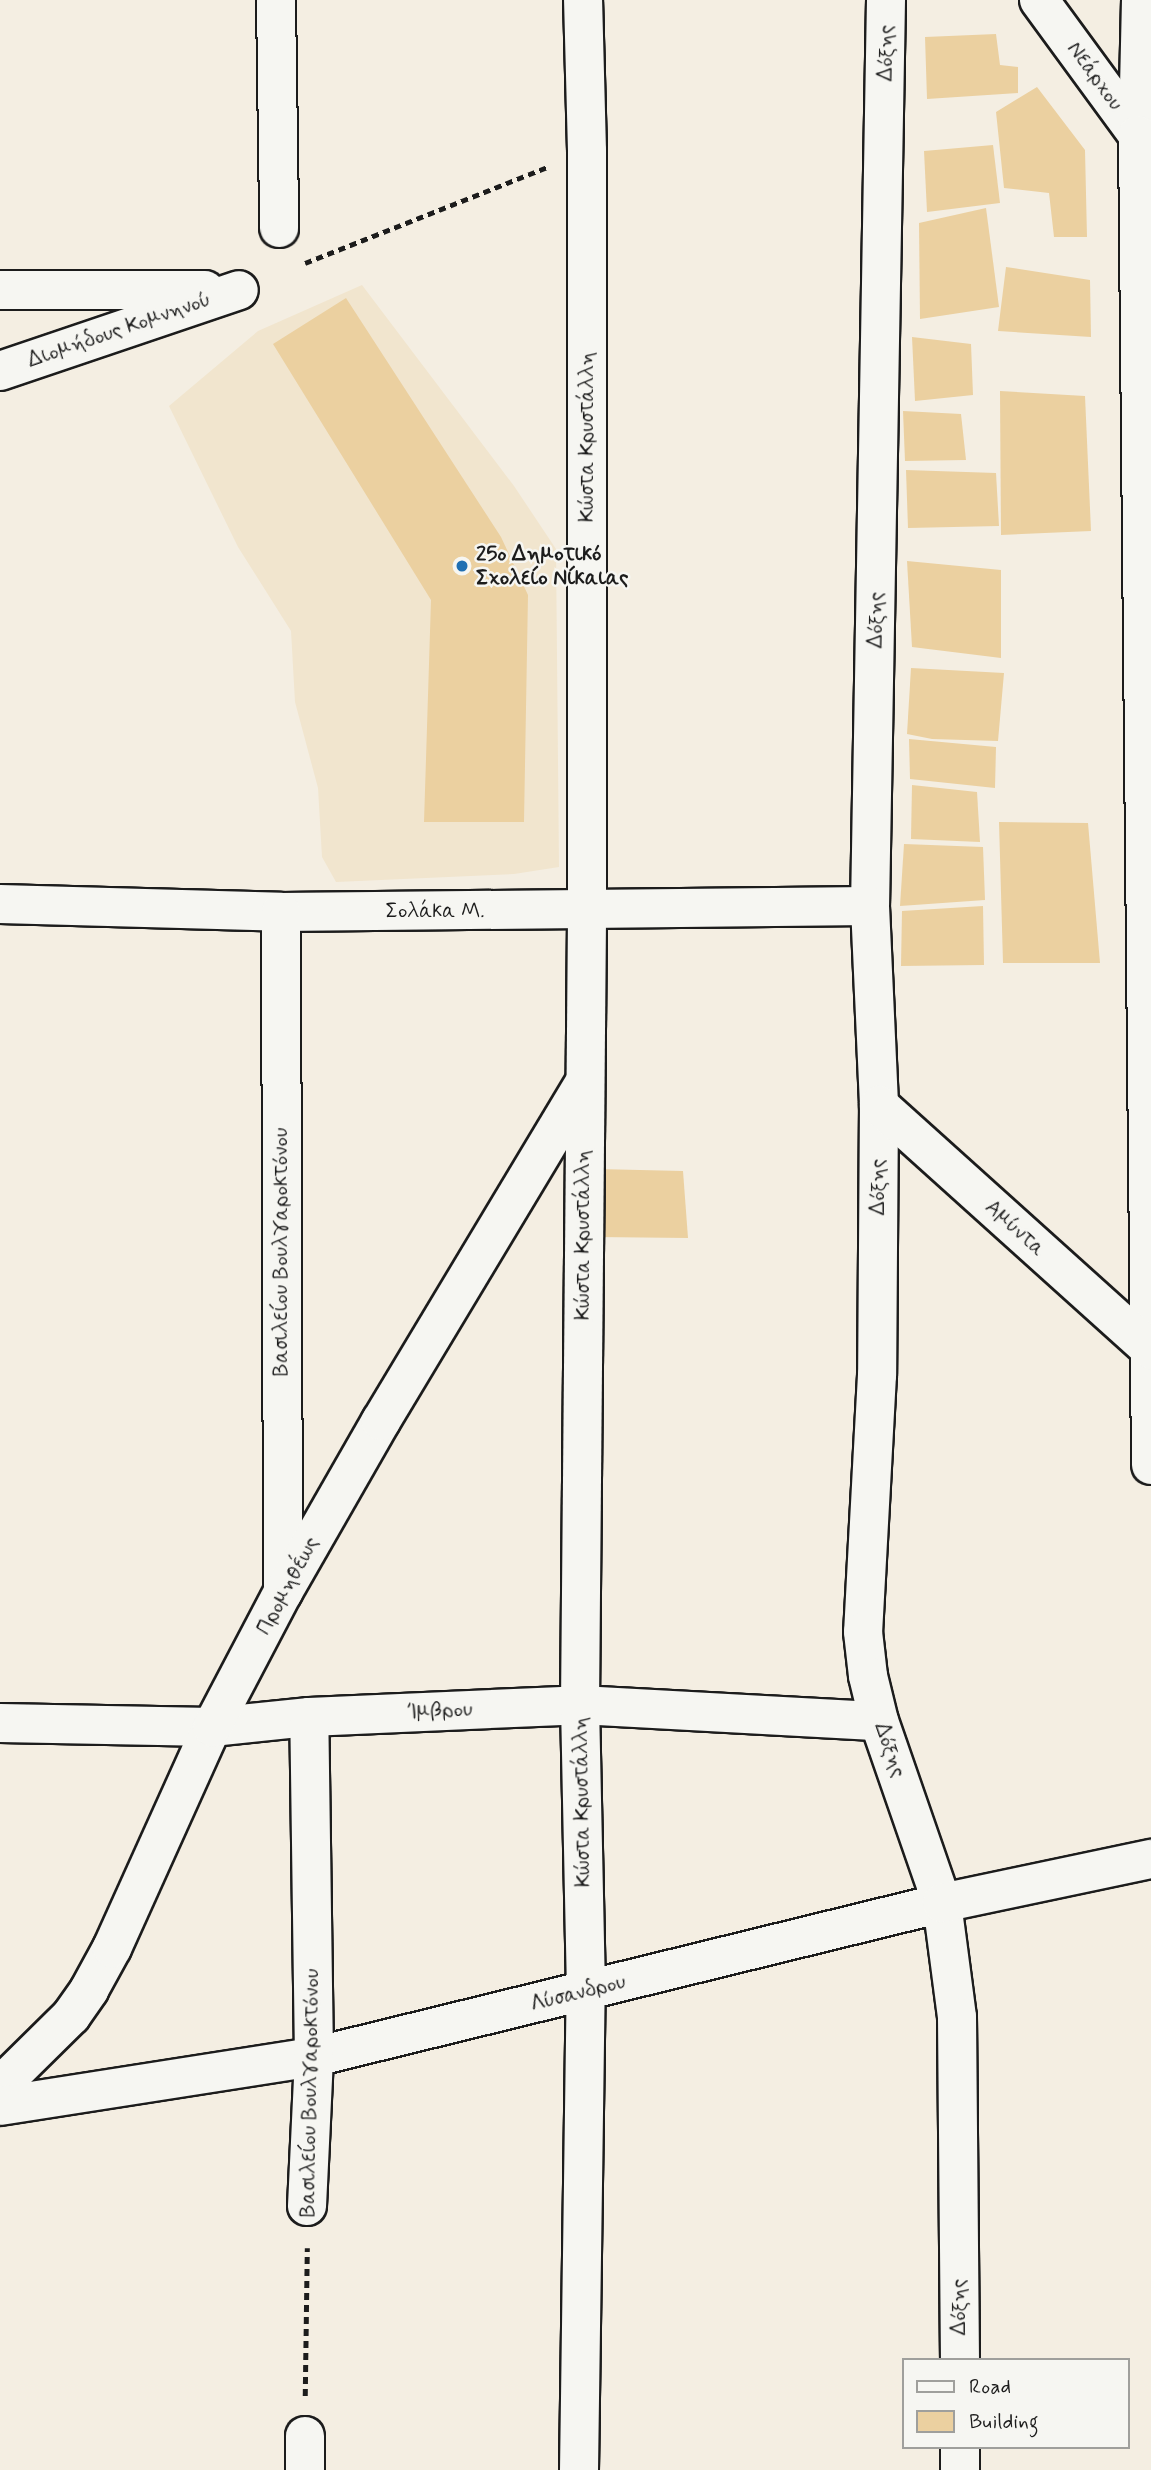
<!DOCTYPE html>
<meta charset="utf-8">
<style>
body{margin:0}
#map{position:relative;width:1151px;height:2470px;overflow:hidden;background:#f4eee2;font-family:Mynerve,sans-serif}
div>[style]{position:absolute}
.built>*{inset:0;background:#f1e5ce}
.building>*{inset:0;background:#ebd0a0}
.path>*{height:4.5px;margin-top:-2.25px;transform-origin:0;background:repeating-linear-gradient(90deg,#1c1c1c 0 7px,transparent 0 12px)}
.roads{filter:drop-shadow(2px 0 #1c1c1c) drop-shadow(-2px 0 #1c1c1c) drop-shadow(0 2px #1c1c1c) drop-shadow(0 -2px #1c1c1c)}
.minor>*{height:38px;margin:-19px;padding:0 19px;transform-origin:19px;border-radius:19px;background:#f6f6f2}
.dots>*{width:19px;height:19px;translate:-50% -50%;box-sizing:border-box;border:4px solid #f6f6f2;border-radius:50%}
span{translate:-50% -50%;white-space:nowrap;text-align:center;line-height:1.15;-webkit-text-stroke:5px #f6f6f2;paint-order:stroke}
.street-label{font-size:21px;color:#1c1c1c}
.poi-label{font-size:21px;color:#1c1c1c;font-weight:700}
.left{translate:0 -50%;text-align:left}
.legend{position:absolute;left:902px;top:2358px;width:228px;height:91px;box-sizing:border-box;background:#f6f6f2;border:2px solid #9f9f9c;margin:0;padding:9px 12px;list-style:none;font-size:21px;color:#1c1c1c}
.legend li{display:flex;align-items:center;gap:14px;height:35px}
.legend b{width:35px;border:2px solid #9f9f9c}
</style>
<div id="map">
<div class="built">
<div style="clip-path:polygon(362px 285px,514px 486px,556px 549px,559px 867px,514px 874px,336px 882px,322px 857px,318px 788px,295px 702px,291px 631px,238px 547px,169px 406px,258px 331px)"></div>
</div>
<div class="building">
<div style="clip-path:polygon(996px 34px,1000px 65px,1018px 67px,1018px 93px,927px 99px,925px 37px)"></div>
<div style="clip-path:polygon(1037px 87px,1085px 150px,1087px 237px,1054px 237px,1049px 193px,1004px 188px,996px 112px)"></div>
<div style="clip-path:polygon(993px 145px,1000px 203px,927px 212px,924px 151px)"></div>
<div style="clip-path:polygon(986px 208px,999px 307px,920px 319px,919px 223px)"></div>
<div style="clip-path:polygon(1006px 267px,1090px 280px,1091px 337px,998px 331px)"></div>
<div style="clip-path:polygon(346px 298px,501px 537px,528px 595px,524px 822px,424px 822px,431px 600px,273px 344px)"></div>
<div style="clip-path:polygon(912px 337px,971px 344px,973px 395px,915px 401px)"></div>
<div style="clip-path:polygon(1000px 391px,1085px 396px,1091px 531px,1001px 535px)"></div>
<div style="clip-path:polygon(903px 411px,961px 414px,966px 460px,905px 461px)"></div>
<div style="clip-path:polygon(906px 470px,996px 473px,999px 526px,908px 528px)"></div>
<div style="clip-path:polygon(907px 561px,1001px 570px,1001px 658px,912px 647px)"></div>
<div style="clip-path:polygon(911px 668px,1004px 673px,998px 741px,932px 739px,907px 734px)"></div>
<div style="clip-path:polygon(909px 739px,996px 747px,995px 788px,910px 779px)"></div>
<div style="clip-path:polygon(912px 785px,977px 792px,980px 842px,911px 839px)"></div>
<div style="clip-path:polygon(999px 822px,1088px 823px,1100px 963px,1003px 963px)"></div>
<div style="clip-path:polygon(904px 844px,983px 847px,985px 900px,900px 906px)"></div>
<div style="clip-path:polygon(983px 906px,984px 965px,901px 966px,902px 911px)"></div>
<div style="clip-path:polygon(597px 1169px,683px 1171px,688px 1238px,596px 1237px)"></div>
</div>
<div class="path">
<div style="left:305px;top:263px;width:260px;rotate:-21.6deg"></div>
<div style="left:305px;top:2396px;width:148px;rotate:-89.2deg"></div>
</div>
<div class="roads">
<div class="minor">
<div style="left:276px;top:0;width:228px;rotate:89.2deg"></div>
<div style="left:886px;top:0;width:906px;rotate:91.01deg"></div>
<div style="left:870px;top:906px;width:199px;rotate:87.4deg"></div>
<div style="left:879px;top:1105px;width:270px;rotate:90.4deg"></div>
<div style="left:877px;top:1375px;width:257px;rotate:93.1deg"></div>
<div style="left:863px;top:1632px;width:44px;rotate:83.5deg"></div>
<div style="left:868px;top:1676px;width:46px;rotate:76.3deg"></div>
<div style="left:879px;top:1721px;width:193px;rotate:70.9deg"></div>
<div style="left:942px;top:1903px;width:115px;rotate:82.5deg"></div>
<div style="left:957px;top:2017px;width:343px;rotate:89.5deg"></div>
<div style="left:1039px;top:0;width:176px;rotate:53.8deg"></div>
<div style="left:1141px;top:0;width:135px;rotate:91.3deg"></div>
<div style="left:1138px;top:135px;width:1330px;rotate:89.44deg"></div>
<div style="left:0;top:290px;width:205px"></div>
<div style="left:0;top:371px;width:252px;rotate:-18.7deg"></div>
<div style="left:0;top:904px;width:281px;rotate:1.6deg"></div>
<div style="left:281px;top:912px;width:589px;rotate:-0.58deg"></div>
<div style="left:281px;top:912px;width:680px;rotate:89.83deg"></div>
<div style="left:879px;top:1105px;width:366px;rotate:42deg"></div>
<div style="left:0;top:1723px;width:212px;rotate:1.1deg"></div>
<div style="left:212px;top:1727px;width:98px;rotate:-5.9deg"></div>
<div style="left:309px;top:1717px;width:271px;rotate:-2.5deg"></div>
<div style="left:580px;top:1705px;width:299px;rotate:3.1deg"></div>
<div style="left:0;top:2086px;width:100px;rotate:-44.6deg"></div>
<div style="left:71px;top:2016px;width:32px;rotate:-55deg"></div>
<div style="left:89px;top:1990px;width:48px;rotate:-61.3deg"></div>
<div style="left:112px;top:1948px;width:243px;rotate:-65.7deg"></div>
<div style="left:212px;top:1727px;width:153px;rotate:-62.3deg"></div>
<div style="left:283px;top:1592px;width:197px;rotate:-60.2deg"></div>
<div style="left:381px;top:1421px;width:392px;rotate:-59deg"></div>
<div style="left:0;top:2106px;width:318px;rotate:-8.9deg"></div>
<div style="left:314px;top:2057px;width:647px;rotate:-13.78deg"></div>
<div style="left:942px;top:1903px;width:214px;rotate:-11.9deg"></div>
<div style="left:307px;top:2206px;width:149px;rotate:-87.3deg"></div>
<div style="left:314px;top:2057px;width:340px;rotate:-90.8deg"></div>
<div style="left:960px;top:2447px;width:23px;rotate:90deg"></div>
<div style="left:305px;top:2470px;width:34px;rotate:-90deg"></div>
<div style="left:579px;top:2470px;width:479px;rotate:-89.2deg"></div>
<div style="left:586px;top:1991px;width:286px;rotate:-91.2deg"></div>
<div style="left:580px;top:1705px;width:794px;rotate:-89.49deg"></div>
<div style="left:587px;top:911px;width:760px;rotate:-90deg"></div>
<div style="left:587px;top:151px;width:151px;rotate:-91.5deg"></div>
</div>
</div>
<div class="dots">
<div style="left:462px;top:566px;background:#1f6fb2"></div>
</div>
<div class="street-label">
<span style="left:886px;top:53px;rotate:-89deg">Δόξης</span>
<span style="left:1095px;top:76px;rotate:54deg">Νεάρχου</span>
<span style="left:119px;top:330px;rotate:-19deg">Διομήδους Κομνηνού</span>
<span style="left:587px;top:437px;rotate:-90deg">Κώστα Κρυστάλλη</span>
<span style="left:876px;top:620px;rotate:-89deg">Δόξης</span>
<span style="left:435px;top:911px">Σολάκα Μ.</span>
<span style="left:878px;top:1187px;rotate:-90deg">Δόξης</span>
<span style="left:1015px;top:1228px;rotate:42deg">Αμύντα</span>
<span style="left:583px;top:1235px;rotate:-90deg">Κώστα Κρυστάλλη</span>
<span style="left:281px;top:1252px;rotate:-90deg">Βασιλείου Βουλγαροκτόνου</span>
<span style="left:288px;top:1586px;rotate:-62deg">Προμηθέως</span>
<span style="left:440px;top:1711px;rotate:-3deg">Ίμβρου</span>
<span style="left:890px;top:1750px;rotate:71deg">Δόξης</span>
<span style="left:582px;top:1802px;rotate:-91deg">Κώστα Κρυστάλλη</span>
<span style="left:578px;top:1993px;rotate:-14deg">Λύσανδρου</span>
<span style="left:310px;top:2093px;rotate:-89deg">Βασιλείου Βουλγαροκτόνου</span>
<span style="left:959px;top:2307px;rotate:-90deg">Δόξης</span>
</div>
<div class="poi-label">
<span class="left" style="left:476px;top:566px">25o Δημοτικό<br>Σχολείο Νίκαιας</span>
</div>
<ul class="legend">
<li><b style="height:9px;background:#f6f6f2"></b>Road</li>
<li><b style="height:19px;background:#ebd0a0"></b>Building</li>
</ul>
</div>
